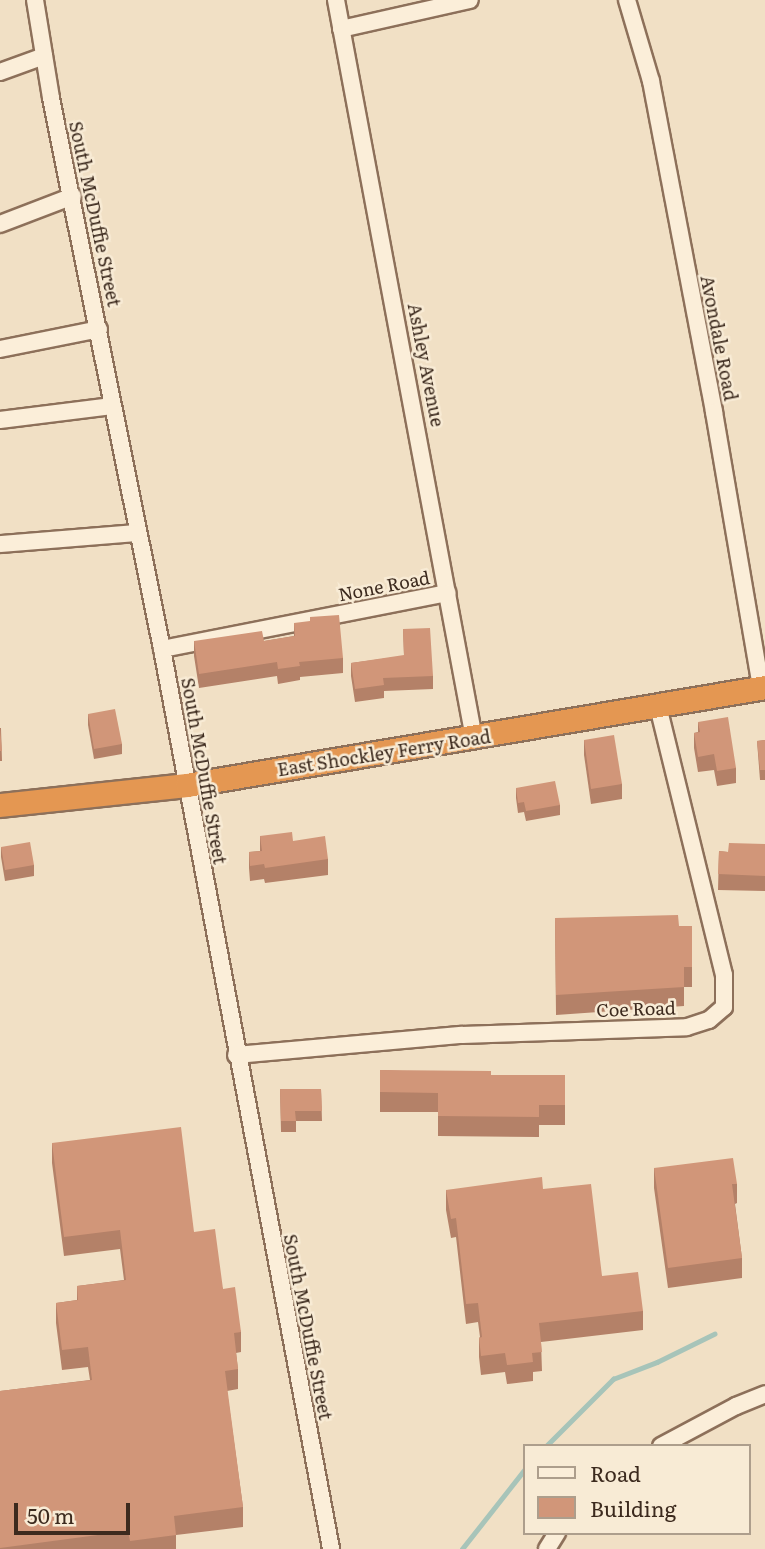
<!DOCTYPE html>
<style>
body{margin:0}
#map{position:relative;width:765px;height:1549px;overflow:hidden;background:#f1e0c5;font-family:Literata,serif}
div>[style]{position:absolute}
.stream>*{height:4.5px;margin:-2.25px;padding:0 2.25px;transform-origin:2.25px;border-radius:2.25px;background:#a7c4b9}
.roads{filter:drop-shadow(2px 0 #8d705a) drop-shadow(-2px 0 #8d705a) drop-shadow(0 2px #8d705a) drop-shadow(0 -2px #8d705a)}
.minor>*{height:16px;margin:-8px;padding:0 8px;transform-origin:8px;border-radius:8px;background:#fbeed9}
.highway>*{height:23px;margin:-11.5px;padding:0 11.5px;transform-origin:11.5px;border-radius:11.5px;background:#e49752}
.wall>*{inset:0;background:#b48168}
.building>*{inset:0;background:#d19679}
span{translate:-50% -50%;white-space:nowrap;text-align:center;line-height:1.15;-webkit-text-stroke:5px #f8ebd5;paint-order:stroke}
.street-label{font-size:18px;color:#3c2a1e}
.legend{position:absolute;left:523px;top:1444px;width:228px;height:91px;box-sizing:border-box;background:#f8ebd5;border:2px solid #ad9e8c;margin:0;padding:9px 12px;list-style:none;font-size:21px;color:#3c2a1e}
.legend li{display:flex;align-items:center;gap:14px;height:35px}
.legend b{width:35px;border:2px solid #ad9e8c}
.scale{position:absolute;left:14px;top:1503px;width:116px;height:32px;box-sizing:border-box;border:4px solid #3c2a1e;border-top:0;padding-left:9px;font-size:21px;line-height:24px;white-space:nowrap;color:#3c2a1e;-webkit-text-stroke:5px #f8ebd5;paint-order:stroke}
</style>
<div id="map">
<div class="stream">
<div style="left:546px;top:1446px;width:95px;rotate:-45deg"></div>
<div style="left:613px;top:1379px;width:47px;rotate:-21.1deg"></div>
<div style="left:657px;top:1362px;width:64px;rotate:-26.2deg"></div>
<div style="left:462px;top:1549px;width:102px;rotate:-51.8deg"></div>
</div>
<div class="roads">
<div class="minor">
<div style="left:35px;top:0;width:99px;rotate:80.7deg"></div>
<div style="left:51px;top:98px;width:562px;rotate:78.61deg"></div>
<div style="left:162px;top:649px;width:916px;rotate:79.36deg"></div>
<div style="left:336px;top:0;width:751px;rotate:79.41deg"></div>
<div style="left:627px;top:0;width:84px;rotate:73.5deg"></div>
<div style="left:651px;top:81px;width:337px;rotate:79.2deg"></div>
<div style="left:714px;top:412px;width:279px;rotate:80.3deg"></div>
<div style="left:341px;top:29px;width:132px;rotate:-12.7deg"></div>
<div style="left:0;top:72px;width:47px;rotate:-20deg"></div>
<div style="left:0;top:224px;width:78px;rotate:-21deg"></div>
<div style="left:0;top:349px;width:101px;rotate:-11.4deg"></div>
<div style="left:0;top:420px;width:113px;rotate:-7.1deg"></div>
<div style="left:0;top:544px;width:138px;rotate:-4.6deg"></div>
<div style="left:162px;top:649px;width:291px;rotate:-11.1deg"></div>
<div style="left:236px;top:1055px;width:227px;rotate:-5.1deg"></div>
<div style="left:462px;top:1035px;width:225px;rotate:-2deg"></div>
<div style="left:687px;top:1027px;width:23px;rotate:-18deg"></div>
<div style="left:709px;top:1020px;width:20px;rotate:-41deg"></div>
<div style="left:724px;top:1007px;width:32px;rotate:-90deg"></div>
<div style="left:724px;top:975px;width:277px;rotate:-103.8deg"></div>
<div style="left:661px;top:1446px;width:85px;rotate:-28.1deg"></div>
<div style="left:736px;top:1406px;width:31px;rotate:-22deg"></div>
<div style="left:547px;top:1549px;width:19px;rotate:-58deg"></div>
</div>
<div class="highway">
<div style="left:0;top:805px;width:188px;rotate:-6.1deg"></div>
<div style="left:187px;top:785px;width:586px;rotate:-9.62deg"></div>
</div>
</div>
<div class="wall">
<div style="clip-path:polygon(294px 623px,343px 658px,343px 673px,300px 677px,300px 680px,278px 684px,277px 676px,199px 688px,194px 656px,194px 641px,264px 641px,294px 636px)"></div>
<div style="clip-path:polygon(403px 629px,433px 676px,433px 689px,384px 691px,384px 698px,355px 702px,351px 676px,351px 663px,404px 656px)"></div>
<div style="clip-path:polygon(88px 714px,122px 744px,122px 754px,94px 759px,88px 725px)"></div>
<div style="clip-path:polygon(698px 722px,736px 768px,736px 783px,717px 786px,714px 770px,698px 772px,694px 748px,694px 733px,698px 732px)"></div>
<div style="clip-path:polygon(0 728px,1px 728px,2px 761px,0 761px)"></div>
<div style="clip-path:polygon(584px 740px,622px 784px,622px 799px,591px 804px,584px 755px)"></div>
<div style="clip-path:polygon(765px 740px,765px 780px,760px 780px,757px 741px)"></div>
<div style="clip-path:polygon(516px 788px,560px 805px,560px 815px,526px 821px,524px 812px,518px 813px,516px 798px)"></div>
<div style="clip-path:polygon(260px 836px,293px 841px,328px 859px,328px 875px,265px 883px,264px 879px,250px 881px,249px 868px,249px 852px,260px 851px)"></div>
<div style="clip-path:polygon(765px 844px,765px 891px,718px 890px,719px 851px,728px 852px)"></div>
<div style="clip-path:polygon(1px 847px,34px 865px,34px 876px,5px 881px,1px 857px)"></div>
<div style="clip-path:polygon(555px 918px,679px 926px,692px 926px,692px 987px,684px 987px,684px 1006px,556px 1015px)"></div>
<div style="clip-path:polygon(380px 1070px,491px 1075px,565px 1075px,565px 1125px,539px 1125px,539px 1137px,438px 1136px,438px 1112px,380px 1112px)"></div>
<div style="clip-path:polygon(280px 1089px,321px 1089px,322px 1121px,296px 1121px,296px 1132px,281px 1132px)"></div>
<div style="clip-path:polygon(52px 1143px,194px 1232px,223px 1289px,241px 1332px,241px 1352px,236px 1353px,238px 1369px,238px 1389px,227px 1391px,243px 1507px,243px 1527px,176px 1535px,176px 1549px,0 1549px,0 1391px,90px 1380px,88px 1367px,62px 1370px,56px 1323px,56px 1303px,77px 1300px,77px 1286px,124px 1280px,120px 1249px,64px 1256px,52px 1163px)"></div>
<div style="clip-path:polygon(654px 1168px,737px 1184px,737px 1203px,735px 1204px,742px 1258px,742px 1278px,668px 1288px,654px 1188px)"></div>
<div style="clip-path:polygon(543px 1189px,602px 1276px,643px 1311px,643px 1330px,541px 1342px,542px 1371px,533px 1372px,533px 1381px,507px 1384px,505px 1372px,481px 1375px,479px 1357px,479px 1338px,480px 1337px,478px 1322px,466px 1324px,456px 1237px,451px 1238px,446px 1210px,446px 1190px)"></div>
</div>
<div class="building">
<div style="clip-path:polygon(339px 615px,343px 658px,299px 662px,300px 666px,278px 669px,277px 662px,199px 674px,194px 641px,262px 631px,264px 641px,295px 636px,294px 623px,310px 621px,310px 617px)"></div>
<div style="clip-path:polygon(430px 628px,433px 676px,383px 678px,384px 685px,355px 689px,351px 663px,404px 655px,403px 629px)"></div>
<div style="clip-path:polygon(115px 709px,122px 744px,94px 749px,88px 714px)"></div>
<div style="clip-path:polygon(728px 717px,736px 768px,717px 771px,714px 754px,698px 757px,694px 733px,700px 732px,698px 722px)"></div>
<div style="clip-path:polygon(0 728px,2px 751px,0 751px)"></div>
<div style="clip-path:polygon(614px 735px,622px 784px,591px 789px,584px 740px)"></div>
<div style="clip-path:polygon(765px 740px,765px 770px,760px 770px,757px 741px)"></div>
<div style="clip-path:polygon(555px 781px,560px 805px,526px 811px,524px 802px,518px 803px,516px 788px)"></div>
<div style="clip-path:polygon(292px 832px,293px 841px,325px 836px,328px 859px,265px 868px,264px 864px,250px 866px,249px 852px,262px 851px,260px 836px)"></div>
<div style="clip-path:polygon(30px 842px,34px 865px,5px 870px,1px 847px)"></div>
<div style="clip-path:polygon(729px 843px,765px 844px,765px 876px,718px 874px,719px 851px,728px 852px)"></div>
<div style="clip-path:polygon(678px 915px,679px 926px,692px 926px,692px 967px,684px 967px,684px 987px,556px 995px,555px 918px)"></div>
<div style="clip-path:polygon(380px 1070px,491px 1071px,491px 1075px,565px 1075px,565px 1105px,539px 1105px,539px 1117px,438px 1116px,438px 1093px,380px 1092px)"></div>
<div style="clip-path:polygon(280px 1089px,321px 1089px,322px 1111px,295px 1111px,296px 1121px,281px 1121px)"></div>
<div style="clip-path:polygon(181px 1127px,194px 1232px,215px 1229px,223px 1289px,235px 1287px,241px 1332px,234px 1333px,238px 1369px,225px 1371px,243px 1507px,174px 1516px,176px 1535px,130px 1541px,128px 1531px,0 1548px,0 1391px,92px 1380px,88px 1347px,62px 1350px,56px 1303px,78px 1300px,77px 1286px,126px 1280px,120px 1230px,64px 1237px,52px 1143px)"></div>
<div style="clip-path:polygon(733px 1158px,737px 1184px,732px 1184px,742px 1258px,668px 1268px,654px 1168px)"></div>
<div style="clip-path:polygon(542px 1177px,543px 1189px,591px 1184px,602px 1276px,638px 1272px,643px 1311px,539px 1323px,542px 1352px,532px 1353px,533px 1362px,507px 1365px,505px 1353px,481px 1356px,479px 1338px,482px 1337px,478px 1303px,466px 1304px,456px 1218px,451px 1219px,446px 1190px)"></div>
</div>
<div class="street-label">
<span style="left:95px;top:214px;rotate:78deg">South McDuffie Street</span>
<span style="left:719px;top:338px;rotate:79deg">Avondale Road</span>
<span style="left:426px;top:365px;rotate:79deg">Ashley Avenue</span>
<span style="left:384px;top:586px;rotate:-11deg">None Road</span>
<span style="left:384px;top:753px;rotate:-9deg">East Shockley Ferry Road</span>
<span style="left:204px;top:771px;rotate:80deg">South McDuffie Street</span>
<span style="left:636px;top:1009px;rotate:-2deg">Coe Road</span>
<span style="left:308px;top:1327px;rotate:79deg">South McDuffie Street</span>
</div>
<ul class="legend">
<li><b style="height:9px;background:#fbeed9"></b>Road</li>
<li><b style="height:19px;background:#d19679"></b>Building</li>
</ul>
<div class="scale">50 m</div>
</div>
